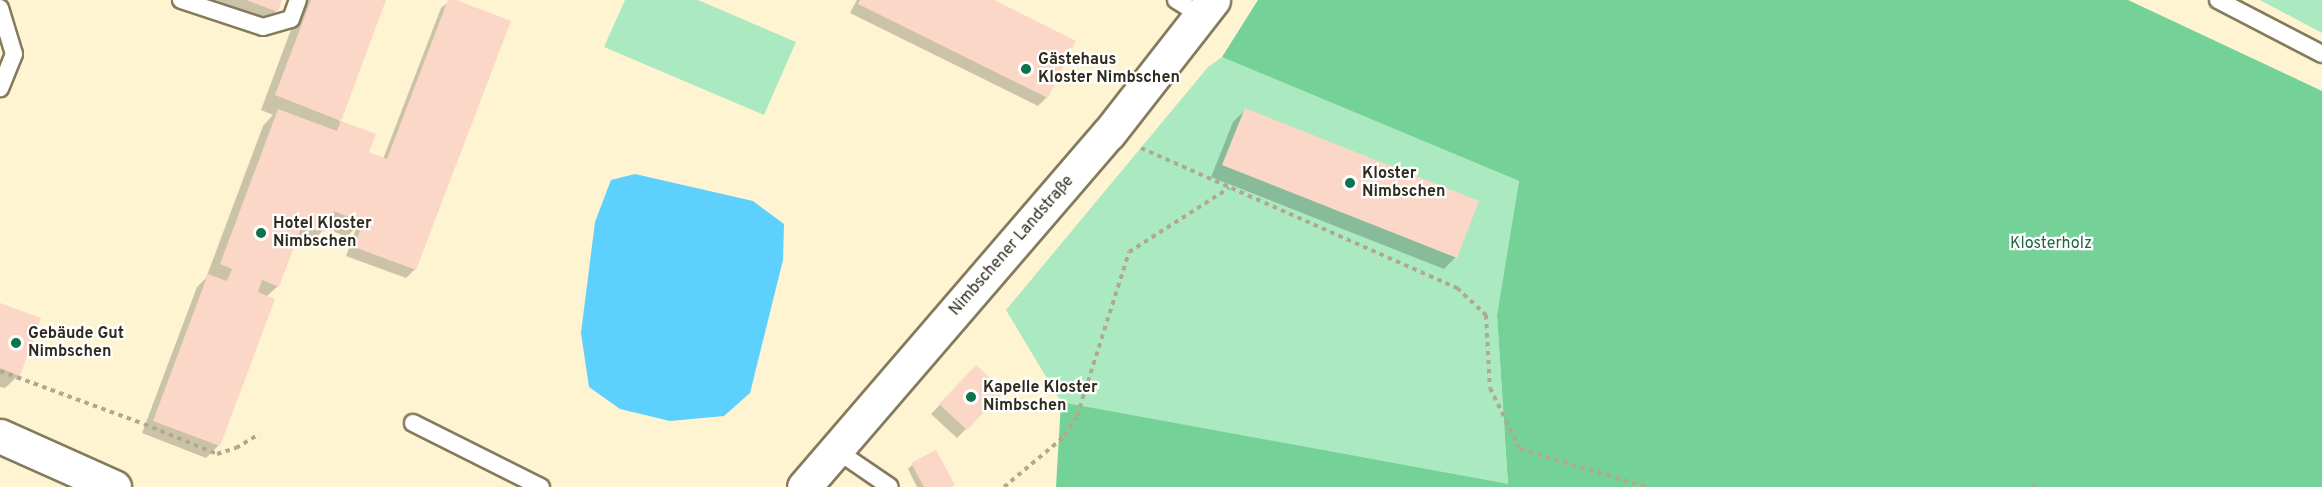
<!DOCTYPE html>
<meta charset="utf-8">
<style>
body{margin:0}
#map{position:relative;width:2322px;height:487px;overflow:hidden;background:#fef4d2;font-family:Overpass,sans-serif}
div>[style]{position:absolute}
.green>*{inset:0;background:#abeac1}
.forest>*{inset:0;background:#74d198}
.water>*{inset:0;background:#5dd0fd}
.shadow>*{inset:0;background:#0003}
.building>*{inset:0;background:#fad7c6}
.path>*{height:4px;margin-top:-2px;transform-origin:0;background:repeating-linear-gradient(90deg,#b1a98f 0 4.5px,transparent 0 9px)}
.roads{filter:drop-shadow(2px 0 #847b5d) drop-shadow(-2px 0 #847b5d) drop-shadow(0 2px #847b5d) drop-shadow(0 -2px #847b5d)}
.service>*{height:16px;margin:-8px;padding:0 8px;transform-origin:8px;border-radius:8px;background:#fff}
.minor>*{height:33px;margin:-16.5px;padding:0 16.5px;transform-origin:16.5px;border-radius:16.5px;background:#fff}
.primary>*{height:33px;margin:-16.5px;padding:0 16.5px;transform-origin:16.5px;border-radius:16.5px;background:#fff}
.dots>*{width:16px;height:16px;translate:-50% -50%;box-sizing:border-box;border:3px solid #fff;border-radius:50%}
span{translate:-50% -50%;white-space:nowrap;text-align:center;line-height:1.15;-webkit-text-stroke:4.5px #fff;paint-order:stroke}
.poi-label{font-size:16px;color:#2f2b1e;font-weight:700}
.left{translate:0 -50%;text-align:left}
.park-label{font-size:16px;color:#226540}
.street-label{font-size:16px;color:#2f2b1e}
</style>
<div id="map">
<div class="green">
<div style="clip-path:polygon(625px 0,698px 0,796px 42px,764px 115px,604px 47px)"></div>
<div style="clip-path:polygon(2260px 0,2322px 0,2322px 33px)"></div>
<div style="clip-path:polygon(1222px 57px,1519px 181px,1497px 315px,1508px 485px,1061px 402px,1006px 310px,1208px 67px)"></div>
</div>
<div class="forest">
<div style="clip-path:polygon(1258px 0,2128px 0,2322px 91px,2322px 487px,1056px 487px,1061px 402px,1508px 484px,1497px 315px,1519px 181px,1222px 57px)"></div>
</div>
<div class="water">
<div style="clip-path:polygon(635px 174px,753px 201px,784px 224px,783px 260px,750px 393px,724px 416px,670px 421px,620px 409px,589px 387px,581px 333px,595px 222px,611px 180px)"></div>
</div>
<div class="shadow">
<div style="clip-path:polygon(191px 0,281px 0,276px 11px,261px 27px)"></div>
<div style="clip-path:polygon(evenodd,302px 0,385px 0,339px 121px,374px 135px,368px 153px,383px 159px,441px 8px,451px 0,415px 269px,406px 278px,346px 256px,357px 226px,347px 237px,325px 228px,309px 246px,295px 241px,278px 286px,266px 297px,273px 300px,218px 446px,206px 458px,142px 433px,197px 287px,206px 278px,263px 126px,273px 115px,261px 110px,302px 0,297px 219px,318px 227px,318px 230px,295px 222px,297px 219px)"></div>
<div style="clip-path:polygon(857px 0,991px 0,1047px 97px,1038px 106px,850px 13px)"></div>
<div style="clip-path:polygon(1245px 110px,1456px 257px,1444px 269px,1211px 177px,1233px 122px)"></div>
<div style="clip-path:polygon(0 305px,19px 375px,5px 388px,0 387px)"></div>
<div style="clip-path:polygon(976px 367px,966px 429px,957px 438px,931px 414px)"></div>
<div style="clip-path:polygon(912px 465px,951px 487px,917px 487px,908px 469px)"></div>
</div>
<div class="building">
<div style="clip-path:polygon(246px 0,282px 0,278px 12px)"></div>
<div style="clip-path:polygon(311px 0,386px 0,341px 121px,275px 95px)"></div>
<div style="clip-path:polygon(448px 0,456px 0,511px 21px,416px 270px,354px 247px,363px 222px,333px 211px,325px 232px,303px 223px,279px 287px,262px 280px,258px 292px,275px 299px,220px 446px,153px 421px,208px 274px,227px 281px,232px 269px,220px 264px,278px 109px,337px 131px,341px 121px,376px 134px,369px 152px,387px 159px)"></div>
<div style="clip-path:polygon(860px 0,994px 0,1076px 41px,1048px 98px,858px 4px)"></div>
<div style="clip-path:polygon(1245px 108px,1479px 201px,1457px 258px,1222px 165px)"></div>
<div style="clip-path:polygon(0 303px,41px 318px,20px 376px,0 368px)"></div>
<div style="clip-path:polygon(976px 365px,1004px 391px,967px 430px,939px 404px)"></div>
<div style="clip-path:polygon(936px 450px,955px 485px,951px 487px,924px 487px,911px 463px)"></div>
</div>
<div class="path">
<div style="left:1141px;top:148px;width:346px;rotate:23.9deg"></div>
<div style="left:1457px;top:288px;width:40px;rotate:43deg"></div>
<div style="left:1486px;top:315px;width:73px;rotate:86.9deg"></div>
<div style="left:1490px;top:388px;width:68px;rotate:63.8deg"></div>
<div style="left:1520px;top:449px;width:133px;rotate:16.7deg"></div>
<div style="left:0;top:371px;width:153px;rotate:20.2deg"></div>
<div style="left:144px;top:424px;width:79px;rotate:22.3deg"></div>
<div style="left:217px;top:454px;width:20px;rotate:-18deg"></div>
<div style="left:236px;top:448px;width:27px;rotate:-31deg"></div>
<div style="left:2033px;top:485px;width:3px;rotate:45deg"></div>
<div style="left:1004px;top:487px;width:80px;rotate:-39.9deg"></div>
<div style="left:1065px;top:436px;width:23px;rotate:-59deg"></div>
<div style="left:1077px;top:416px;width:172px;rotate:-72.4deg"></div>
<div style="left:1129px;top:252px;width:119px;rotate:-32.6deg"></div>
</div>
<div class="roads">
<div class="service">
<div style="left:181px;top:0;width:86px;rotate:18.2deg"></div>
<div style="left:263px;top:27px;width:29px;rotate:-16deg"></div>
<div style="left:291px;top:19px;width:20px;rotate:-70deg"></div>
<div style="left:1176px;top:0;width:31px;rotate:32deg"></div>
<div style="left:2218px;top:0;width:117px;rotate:27.4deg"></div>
<div style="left:0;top:8px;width:48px;rotate:73.1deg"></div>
<div style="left:14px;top:54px;width:37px;rotate:112deg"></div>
<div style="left:413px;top:423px;width:143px;rotate:26.6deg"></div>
<div style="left:836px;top:450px;width:65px;rotate:34.4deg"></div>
</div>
<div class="minor">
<div style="left:804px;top:487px;width:467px;rotate:-49.3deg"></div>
<div style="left:1109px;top:133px;width:169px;rotate:-52deg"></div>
</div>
<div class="primary">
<div style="left:0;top:436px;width:125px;rotate:24.1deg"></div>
</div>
</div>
<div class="dots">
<div style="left:1026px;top:69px;background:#0e744c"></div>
<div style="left:1350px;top:183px;background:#0e744c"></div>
<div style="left:261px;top:233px;background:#0e744c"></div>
<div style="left:16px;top:343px;background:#0e744c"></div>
<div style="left:971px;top:397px;background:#0e744c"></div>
</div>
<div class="poi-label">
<span class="left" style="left:1038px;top:69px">Gästehaus<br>Kloster Nimbschen</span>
<span class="left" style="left:1362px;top:183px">Kloster<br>Nimbschen</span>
<span class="left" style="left:273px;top:233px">Hotel Kloster<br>Nimbschen</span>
<span class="left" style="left:28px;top:343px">Gebäude Gut<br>Nimbschen</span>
<span class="left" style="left:983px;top:397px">Kapelle Kloster<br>Nimbschen</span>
</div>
<div class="park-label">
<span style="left:2051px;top:244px">Klosterholz</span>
</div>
<div class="street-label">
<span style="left:1012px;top:246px;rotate:-49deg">Nimbschener Landstraße</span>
</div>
</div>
